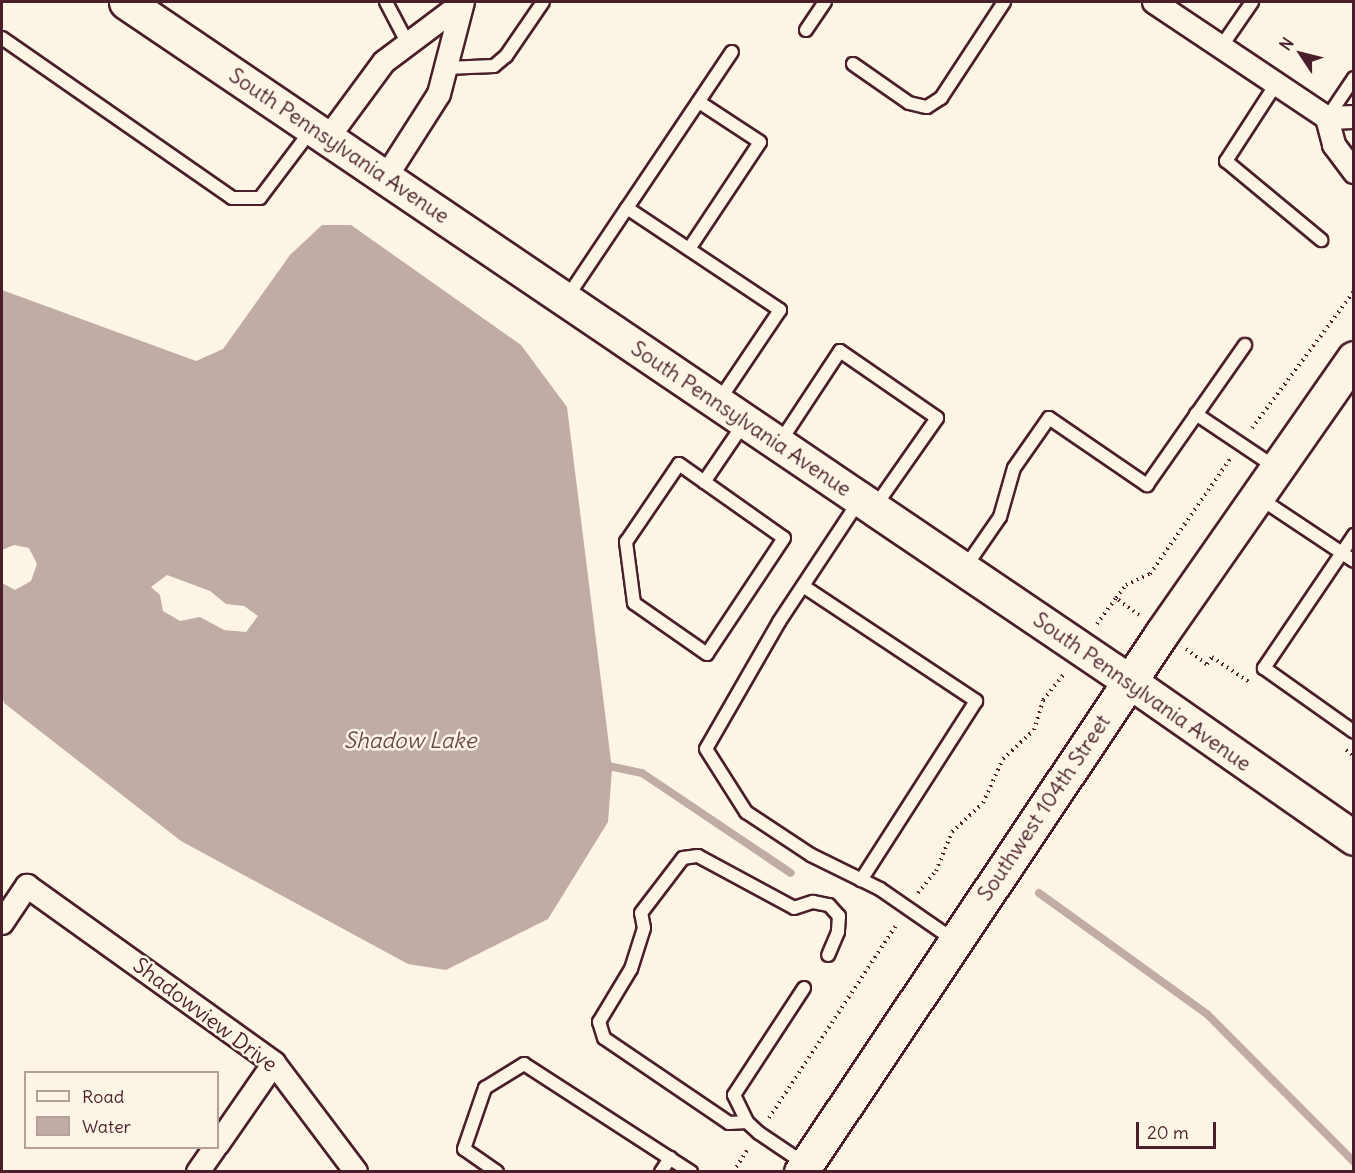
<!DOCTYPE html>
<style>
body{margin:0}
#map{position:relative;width:1355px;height:1173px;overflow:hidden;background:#fcf5e5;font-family:Delius,sans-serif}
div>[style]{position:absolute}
.water>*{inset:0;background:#c0aca5}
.stream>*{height:8px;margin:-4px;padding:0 4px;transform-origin:4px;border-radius:4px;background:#c0aca5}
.path>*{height:4px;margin-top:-2px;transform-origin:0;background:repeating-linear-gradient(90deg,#4a1f2b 0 1.5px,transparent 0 6px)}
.roads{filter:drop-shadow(2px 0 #4a1f2b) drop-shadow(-2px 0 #4a1f2b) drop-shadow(0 2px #4a1f2b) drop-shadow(0 -2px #4a1f2b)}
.lane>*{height:12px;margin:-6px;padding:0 6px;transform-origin:6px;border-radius:6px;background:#fcf5e5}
.street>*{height:22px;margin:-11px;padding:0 11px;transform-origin:11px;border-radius:11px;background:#fcf5e5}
.secondary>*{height:33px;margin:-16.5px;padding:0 16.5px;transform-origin:16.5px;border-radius:16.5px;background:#fcf5e5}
span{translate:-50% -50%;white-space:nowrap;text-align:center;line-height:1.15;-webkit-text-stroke:5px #fcf5e5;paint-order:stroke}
.street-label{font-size:21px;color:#4a1f2b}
.water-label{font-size:22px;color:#6d4950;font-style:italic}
.frame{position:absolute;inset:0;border:3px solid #4a1f2b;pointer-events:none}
.legend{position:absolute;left:24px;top:1071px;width:195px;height:78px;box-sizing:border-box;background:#fcf5e5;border:2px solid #b59f9b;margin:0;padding:8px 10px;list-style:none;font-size:18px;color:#4a1f2b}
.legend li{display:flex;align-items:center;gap:12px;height:30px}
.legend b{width:30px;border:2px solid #b59f9b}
.north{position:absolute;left:1271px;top:24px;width:60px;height:60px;-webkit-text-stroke:4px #fcf5e5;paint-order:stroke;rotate:305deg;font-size:16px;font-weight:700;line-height:24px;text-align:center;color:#4a1f2b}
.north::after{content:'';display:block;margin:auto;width:21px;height:27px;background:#4a1f2b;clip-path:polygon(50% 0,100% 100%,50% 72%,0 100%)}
.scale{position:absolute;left:1136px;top:1122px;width:80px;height:27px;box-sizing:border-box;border:3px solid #4a1f2b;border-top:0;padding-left:8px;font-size:18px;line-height:21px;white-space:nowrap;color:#4a1f2b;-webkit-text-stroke:4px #fcf5e5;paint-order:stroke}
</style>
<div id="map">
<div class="water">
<div style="clip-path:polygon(evenodd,322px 225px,351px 225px,521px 345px,567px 407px,612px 769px,608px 822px,548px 919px,446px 970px,408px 964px,181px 841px,4px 703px,2px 695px,2px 583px,15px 590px,31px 581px,37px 564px,29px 548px,14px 545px,2px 550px,2px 290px,196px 361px,223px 349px,290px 255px,322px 225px,167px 575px,210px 591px,226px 604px,244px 606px,258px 616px,246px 632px,224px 630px,200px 617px,180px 621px,163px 611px,160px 595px,151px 587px,167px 575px)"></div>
</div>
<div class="stream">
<div style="left:604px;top:765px;width:39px;rotate:12deg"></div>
<div style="left:642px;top:773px;width:179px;rotate:33.9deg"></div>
<div style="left:1039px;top:893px;width:207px;rotate:35.8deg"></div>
<div style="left:1207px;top:1014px;width:209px;rotate:45.2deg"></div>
</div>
<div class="path">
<div style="left:1252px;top:428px;width:171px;rotate:-53.3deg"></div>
<div style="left:1139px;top:615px;width:29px;rotate:-144deg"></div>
<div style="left:1116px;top:598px;width:16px;rotate:-52deg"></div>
<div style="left:1126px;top:585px;width:26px;rotate:-25deg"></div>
<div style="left:1150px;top:574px;width:140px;rotate:-55.2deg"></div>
<div style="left:1097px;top:624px;width:32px;rotate:-54deg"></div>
<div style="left:1186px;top:649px;width:26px;rotate:36deg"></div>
<div style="left:1207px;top:664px;width:9px;rotate:-54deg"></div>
<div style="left:1212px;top:657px;width:45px;rotate:34deg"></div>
<div style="left:1346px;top:750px;width:10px;rotate:37deg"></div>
<div style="left:918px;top:893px;width:28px;rotate:-51deg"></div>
<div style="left:936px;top:871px;width:42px;rotate:-67.7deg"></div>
<div style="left:952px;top:832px;width:42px;rotate:-43.1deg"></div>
<div style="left:983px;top:803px;width:48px;rotate:-65.6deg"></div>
<div style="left:1003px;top:759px;width:42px;rotate:-43.1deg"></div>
<div style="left:1034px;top:730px;width:31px;rotate:-73deg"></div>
<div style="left:1043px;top:700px;width:35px;rotate:-51deg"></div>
<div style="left:769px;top:1118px;width:232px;rotate:-56.6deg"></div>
<div style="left:733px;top:1172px;width:27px;rotate:-57deg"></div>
</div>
<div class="roads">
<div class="lane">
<div style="left:386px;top:2px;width:45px;rotate:62.3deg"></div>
<div style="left:806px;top:30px;width:34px;rotate:-56deg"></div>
<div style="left:2px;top:38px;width:280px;rotate:34.8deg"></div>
<div style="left:232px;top:198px;width:28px"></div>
<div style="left:260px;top:198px;width:86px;rotate:-53deg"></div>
<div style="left:1221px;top:47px;width:55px;rotate:-55.4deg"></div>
<div style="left:853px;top:64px;width:68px;rotate:34.9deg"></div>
<div style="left:909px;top:103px;width:18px;rotate:13deg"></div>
<div style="left:927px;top:107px;width:17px;rotate:-33deg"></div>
<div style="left:941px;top:98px;width:115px;rotate:-56.7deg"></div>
<div style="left:446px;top:68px;width:48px;rotate:-2.4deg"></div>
<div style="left:494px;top:66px;width:16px;rotate:-40deg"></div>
<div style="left:506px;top:56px;width:65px;rotate:-55.6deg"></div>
<div style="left:1276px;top:84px;width:92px;rotate:123deg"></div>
<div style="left:1226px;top:161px;width:124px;rotate:39.7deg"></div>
<div style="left:1327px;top:118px;width:48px;rotate:-56deg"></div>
<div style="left:627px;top:208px;width:188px;rotate:-56.1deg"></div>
<div style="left:689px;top:249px;width:128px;rotate:-56.4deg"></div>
<div style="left:760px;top:142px;width:73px;rotate:-146.7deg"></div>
<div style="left:566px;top:299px;width:110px;rotate:-56.2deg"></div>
<div style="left:627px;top:208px;width:184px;rotate:33.7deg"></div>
<div style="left:780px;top:310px;width:111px;rotate:124deg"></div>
<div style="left:1196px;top:414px;width:95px;rotate:33.9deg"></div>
<div style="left:780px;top:442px;width:109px;rotate:-56.6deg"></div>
<div style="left:840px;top:351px;width:118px;rotate:34.6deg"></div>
<div style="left:937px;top:418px;width:110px;rotate:125deg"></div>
<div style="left:679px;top:464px;width:128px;rotate:35.2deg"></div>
<div style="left:784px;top:538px;width:139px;rotate:123.6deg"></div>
<div style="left:707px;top:654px;width:89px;rotate:-145.1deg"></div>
<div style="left:634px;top:603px;width:62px;rotate:-97.5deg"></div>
<div style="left:626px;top:542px;width:94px;rotate:-55.8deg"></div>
<div style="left:704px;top:482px;width:73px;rotate:-55.7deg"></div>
<div style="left:1258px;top:497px;width:115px;rotate:33.7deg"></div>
<div style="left:859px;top:501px;width:145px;rotate:123.5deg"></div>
<div style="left:779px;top:622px;width:146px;rotate:119.9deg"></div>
<div style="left:706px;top:749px;width:75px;rotate:57.6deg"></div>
<div style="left:746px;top:812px;width:78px;rotate:33.5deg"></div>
<div style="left:811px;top:855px;width:77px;rotate:26.2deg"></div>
<div style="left:880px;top:889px;width:91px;rotate:34.7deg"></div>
<div style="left:1354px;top:535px;width:161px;rotate:124.1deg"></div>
<div style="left:1264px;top:668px;width:110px;rotate:35.4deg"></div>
<div style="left:964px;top:569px;width:63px;rotate:-55.3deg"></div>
<div style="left:1000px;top:517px;width:51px;rotate:-74.1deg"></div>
<div style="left:1014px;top:468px;width:61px;rotate:-55deg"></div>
<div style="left:1049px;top:418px;width:119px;rotate:34.4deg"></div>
<div style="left:1147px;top:485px;width:171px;rotate:-55deg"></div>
<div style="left:803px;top:586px;width:208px;rotate:33.6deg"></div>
<div style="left:976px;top:701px;width:213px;rotate:122.7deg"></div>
<div style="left:804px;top:988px;width:128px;rotate:123.2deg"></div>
<div style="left:734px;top:1095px;width:30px;rotate:64deg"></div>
<div style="left:747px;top:1122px;width:16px;rotate:43deg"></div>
<div style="left:759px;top:1133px;width:55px;rotate:34deg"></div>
<div style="left:747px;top:1122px;width:18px;rotate:177deg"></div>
<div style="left:729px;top:1123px;width:151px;rotate:-145.8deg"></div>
<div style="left:604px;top:1038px;width:17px;rotate:-107deg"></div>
<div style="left:599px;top:1022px;width:62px;rotate:-58.9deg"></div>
<div style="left:631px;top:969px;width:43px;rotate:-72.4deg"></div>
<div style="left:644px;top:928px;width:15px;rotate:-101deg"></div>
<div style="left:641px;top:913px;width:69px;rotate:-52.6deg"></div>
<div style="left:683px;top:858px;width:15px;rotate:-8deg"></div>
<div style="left:698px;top:856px;width:109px;rotate:28.4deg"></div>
<div style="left:794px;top:908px;width:20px;rotate:-18deg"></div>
<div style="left:813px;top:902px;width:16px;rotate:11deg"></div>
<div style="left:829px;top:905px;width:15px;rotate:48deg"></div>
<div style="left:839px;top:916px;width:16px;rotate:94deg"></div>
<div style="left:838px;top:932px;width:25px;rotate:113deg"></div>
<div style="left:497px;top:1172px;width:40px;rotate:-145.1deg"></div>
<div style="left:464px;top:1149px;width:65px;rotate:-71deg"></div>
<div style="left:485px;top:1088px;width:46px;rotate:-31.6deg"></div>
<div style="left:524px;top:1064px;width:199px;rotate:32.9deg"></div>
<div style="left:661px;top:1172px;width:17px;rotate:-57deg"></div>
</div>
<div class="street">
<div style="left:1154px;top:2px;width:208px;rotate:33.8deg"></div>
<div style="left:1354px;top:117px;width:27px;rotate:178deg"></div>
<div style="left:1327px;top:118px;width:28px;rotate:75deg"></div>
<div style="left:1334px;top:145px;width:34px;rotate:53deg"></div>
<div style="left:328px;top:138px;width:94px;rotate:-53.6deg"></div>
<div style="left:384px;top:62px;width:95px;rotate:-36.9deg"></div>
<div style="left:386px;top:177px;width:98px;rotate:-57.4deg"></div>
<div style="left:439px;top:94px;width:95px;rotate:-75.4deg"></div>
<div style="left:2px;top:923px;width:45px;rotate:-56deg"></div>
<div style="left:27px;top:886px;width:304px;rotate:35.6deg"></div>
<div style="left:274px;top:1063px;width:136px;rotate:53deg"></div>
<div style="left:218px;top:1144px;width:98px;rotate:-55.3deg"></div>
<div style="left:198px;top:1172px;width:29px;rotate:-55deg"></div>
</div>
<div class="secondary">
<div style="left:126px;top:2px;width:1211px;rotate:34.1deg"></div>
<div style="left:1129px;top:681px;width:274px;rotate:34.9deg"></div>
<div style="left:801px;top:1172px;width:649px;rotate:-56.19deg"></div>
<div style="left:1162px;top:633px;width:335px;rotate:-55.1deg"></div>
</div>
</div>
<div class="street-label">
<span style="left:339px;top:146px;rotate:34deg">South Pennsylvania Avenue</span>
<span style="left:741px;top:419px;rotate:34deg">South Pennsylvania Avenue</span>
<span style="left:1142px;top:692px;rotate:35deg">South Pennsylvania Avenue</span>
<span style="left:1044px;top:808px;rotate:-56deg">Southwest 104th Street</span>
<span style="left:205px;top:1015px;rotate:37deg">Shadowview Drive</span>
</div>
<div class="water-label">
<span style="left:410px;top:741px">Shadow Lake</span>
</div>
<div class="frame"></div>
<ul class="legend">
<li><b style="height:8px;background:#fcf5e5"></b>Road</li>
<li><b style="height:16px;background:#c0aca5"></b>Water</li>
</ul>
<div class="north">N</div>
<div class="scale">20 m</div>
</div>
